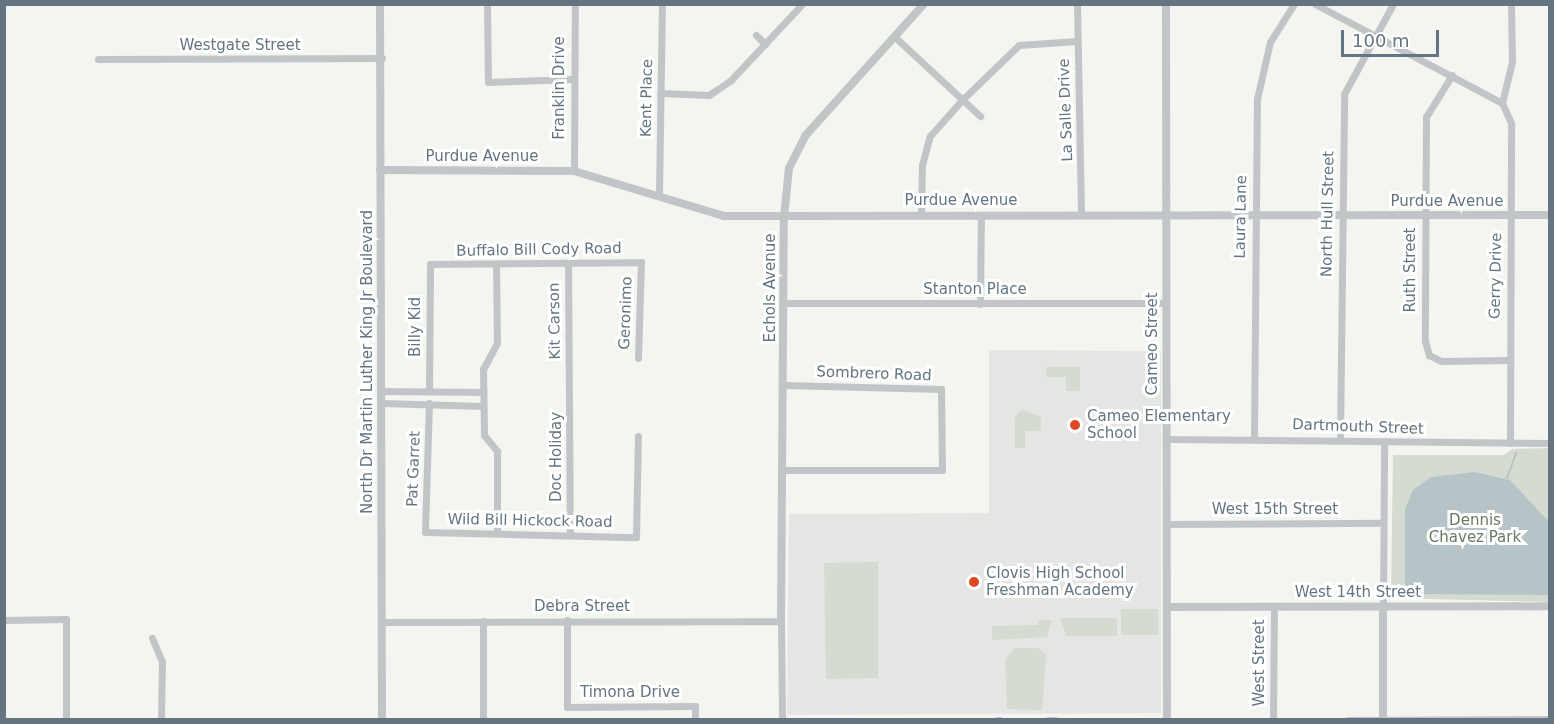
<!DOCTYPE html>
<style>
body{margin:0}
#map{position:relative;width:1554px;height:724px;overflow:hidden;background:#f4f4f0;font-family:"DejaVu Sans",sans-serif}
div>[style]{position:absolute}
.built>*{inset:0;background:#e5e6e4}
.green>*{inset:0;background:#d5dbd1}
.water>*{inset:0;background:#b7c4c7}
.stream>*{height:2px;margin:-1px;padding:0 1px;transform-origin:1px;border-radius:1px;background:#b7c4c7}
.minor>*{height:7px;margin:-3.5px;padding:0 3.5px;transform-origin:3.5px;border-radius:3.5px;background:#c2c5c8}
.tertiary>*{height:8px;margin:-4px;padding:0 4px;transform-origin:4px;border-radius:4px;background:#c2c5c8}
.dots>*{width:16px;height:16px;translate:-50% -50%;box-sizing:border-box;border:3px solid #fff;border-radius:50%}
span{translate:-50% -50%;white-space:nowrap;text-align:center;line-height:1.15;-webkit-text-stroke:6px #fff;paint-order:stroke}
.street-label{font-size:15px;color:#647581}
.poi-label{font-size:15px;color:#647581}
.left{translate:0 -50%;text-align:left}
.park-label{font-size:15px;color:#687862}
.frame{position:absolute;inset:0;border:6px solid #647581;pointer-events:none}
.scale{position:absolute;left:1341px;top:30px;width:98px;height:27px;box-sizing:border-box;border:3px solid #647581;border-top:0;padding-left:8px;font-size:18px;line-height:21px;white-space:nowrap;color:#647581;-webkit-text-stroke:4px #fff;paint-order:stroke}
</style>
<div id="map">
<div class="built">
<div style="clip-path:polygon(989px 350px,1161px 351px,1161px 713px,787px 715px,789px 514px,989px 513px)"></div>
</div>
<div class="green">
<div style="clip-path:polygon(1046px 367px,1080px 367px,1080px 391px,1066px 391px,1066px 377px,1046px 377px)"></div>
<div style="clip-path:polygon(1022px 409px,1041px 417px,1041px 431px,1025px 431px,1025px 448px,1015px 448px,1015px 417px)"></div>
<div style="clip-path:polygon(1549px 448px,1549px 602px,1391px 598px,1393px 455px,1504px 455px,1512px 449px)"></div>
<div style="clip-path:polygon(878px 562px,878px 678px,826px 679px,824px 563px)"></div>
<div style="clip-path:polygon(1121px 609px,1158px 609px,1158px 635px,1121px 635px)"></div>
<div style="clip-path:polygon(1060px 618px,1117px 618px,1117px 636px,1066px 636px)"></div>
<div style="clip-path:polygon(1039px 620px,1052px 620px,1047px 637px,992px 640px,992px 626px,1038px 625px)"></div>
<div style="clip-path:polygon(1015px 648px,1038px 648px,1046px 655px,1042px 710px,1007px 709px,1005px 659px)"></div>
</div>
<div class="water">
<div style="clip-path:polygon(1475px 472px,1510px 480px,1549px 522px,1549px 595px,1411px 594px,1405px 584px,1405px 509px,1413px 490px,1431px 477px)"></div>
</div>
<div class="stream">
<div style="left:1507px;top:478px;width:27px;rotate:-70deg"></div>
</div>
<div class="minor">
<div style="left:487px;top:4px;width:78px;rotate:89.3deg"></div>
<div style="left:488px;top:82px;width:86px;rotate:-2deg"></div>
<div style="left:1077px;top:4px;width:210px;rotate:88.9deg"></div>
<div style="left:1315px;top:4px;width:212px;rotate:27.9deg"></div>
<div style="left:756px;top:35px;width:13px;rotate:45deg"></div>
<div style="left:896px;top:38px;width:115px;rotate:42.9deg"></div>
<div style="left:98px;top:59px;width:284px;rotate:-0.2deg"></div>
<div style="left:1452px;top:75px;width:49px;rotate:121.8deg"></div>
<div style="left:1426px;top:117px;width:224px;rotate:90.3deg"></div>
<div style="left:1425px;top:341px;width:15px;rotate:74deg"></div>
<div style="left:1429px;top:355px;width:13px;rotate:27deg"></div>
<div style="left:1441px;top:361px;width:67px;rotate:-0.9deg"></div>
<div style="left:660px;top:93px;width:49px;rotate:2.3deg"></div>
<div style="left:709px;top:95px;width:27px;rotate:-34deg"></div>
<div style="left:731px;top:80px;width:104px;rotate:-46.9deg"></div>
<div style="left:574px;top:171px;width:167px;rotate:-89.7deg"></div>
<div style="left:659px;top:193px;width:189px;rotate:-89.1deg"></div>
<div style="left:921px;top:215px;width:50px;rotate:-88.9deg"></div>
<div style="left:922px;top:165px;width:30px;rotate:-75deg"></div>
<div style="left:930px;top:136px;width:48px;rotate:-48.4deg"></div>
<div style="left:962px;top:100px;width:79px;rotate:-44deg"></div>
<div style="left:1019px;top:45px;width:58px;rotate:-3.9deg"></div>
<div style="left:568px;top:263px;width:272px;rotate:89.6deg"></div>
<div style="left:496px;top:264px;width:79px;rotate:89.3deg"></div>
<div style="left:497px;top:343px;width:30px;rotate:118deg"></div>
<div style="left:483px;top:369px;width:66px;rotate:89.1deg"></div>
<div style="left:484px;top:435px;width:21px;rotate:51deg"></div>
<div style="left:497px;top:451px;width:82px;rotate:90deg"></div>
<div style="left:784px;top:303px;width:382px"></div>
<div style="left:980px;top:304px;width:89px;rotate:-89.4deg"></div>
<div style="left:429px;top:390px;width:126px;rotate:-89.5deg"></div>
<div style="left:430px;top:264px;width:211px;rotate:-0.5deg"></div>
<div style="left:641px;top:262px;width:96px;rotate:91.8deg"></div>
<div style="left:381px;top:391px;width:102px;rotate:0.6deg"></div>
<div style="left:381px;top:403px;width:102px;rotate:1.7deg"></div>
<div style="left:429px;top:403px;width:129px;rotate:91.8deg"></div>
<div style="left:425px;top:532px;width:211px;rotate:1.4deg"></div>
<div style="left:636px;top:537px;width:101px;rotate:-88.9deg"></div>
<div style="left:1254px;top:438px;width:339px;rotate:-89.5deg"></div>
<div style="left:1257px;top:99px;width:58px;rotate:-77.2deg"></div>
<div style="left:1270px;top:42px;width:45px;rotate:-57.7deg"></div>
<div style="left:1340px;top:438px;width:344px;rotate:-89.3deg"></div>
<div style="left:1344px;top:94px;width:102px;rotate:-61.4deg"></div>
<div style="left:1166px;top:439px;width:384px;rotate:0.6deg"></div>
<div style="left:1510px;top:443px;width:320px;rotate:-89.8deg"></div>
<div style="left:1511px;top:123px;width:22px;rotate:-114deg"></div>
<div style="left:1502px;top:103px;width:42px;rotate:-76.3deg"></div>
<div style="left:1512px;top:62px;width:58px;rotate:-91deg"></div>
<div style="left:784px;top:470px;width:158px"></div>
<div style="left:942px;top:470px;width:81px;rotate:-90.7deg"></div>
<div style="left:941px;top:389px;width:157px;rotate:-178.5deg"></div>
<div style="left:1167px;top:524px;width:216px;rotate:-0.3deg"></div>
<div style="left:1383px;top:606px;width:162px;rotate:-89.6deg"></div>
<div style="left:4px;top:620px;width:62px;rotate:-0.9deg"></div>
<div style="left:66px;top:619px;width:101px;rotate:90deg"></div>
<div style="left:567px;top:620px;width:87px;rotate:90deg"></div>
<div style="left:567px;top:707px;width:128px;rotate:-0.4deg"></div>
<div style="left:695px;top:706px;width:14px;rotate:90deg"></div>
<div style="left:483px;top:621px;width:99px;rotate:90deg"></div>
<div style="left:383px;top:622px;width:398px;rotate:-0.1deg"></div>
<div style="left:781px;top:621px;width:99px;rotate:89.4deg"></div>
<div style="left:152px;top:638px;width:25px;rotate:67deg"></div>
<div style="left:162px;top:661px;width:59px;rotate:91deg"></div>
<div style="left:997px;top:720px;width:3px"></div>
<div style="left:1048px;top:720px;width:7px"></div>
<div style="left:1273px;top:720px;width:114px;rotate:-89.5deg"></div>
<div style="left:1348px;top:720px;width:202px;rotate:-0.3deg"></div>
</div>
<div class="tertiary">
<div style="left:380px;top:4px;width:716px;rotate:89.84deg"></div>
<div style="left:1166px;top:4px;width:716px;rotate:89.92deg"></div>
<div style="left:380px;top:170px;width:194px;rotate:0.3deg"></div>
<div style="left:574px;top:171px;width:157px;rotate:16.7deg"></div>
<div style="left:724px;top:216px;width:826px;rotate:-0.07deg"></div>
<div style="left:1383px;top:606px;width:114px;rotate:90deg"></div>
<div style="left:1167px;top:607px;width:383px;rotate:-0.1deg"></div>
<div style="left:781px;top:621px;width:404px;rotate:-89.6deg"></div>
<div style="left:784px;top:217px;width:49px;rotate:-84.2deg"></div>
<div style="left:789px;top:168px;width:36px;rotate:-63deg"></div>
<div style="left:805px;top:136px;width:178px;rotate:-48deg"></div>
</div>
<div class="dots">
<div style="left:1075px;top:425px;background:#df4826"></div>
<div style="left:974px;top:582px;background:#df4826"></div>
</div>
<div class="street-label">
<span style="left:240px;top:46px">Westgate Street</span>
<span style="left:560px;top:88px;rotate:-90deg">Franklin Drive</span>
<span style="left:647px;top:98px;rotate:-89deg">Kent Place</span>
<span style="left:1066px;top:110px;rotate:-92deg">La Salle Drive</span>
<span style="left:482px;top:157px">Purdue Avenue</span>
<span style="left:961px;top:201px">Purdue Avenue</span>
<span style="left:1447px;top:202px">Purdue Avenue</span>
<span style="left:1328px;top:214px;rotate:-89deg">North Hull Street</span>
<span style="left:1241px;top:217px;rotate:-89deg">Laura Lane</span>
<span style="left:539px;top:250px;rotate:-1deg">Buffalo Bill Cody Road</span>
<span style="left:1411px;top:270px;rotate:-90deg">Ruth Street</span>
<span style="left:1496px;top:276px;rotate:-89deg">Gerry Drive</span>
<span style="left:771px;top:288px;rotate:-90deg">Echols Avenue</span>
<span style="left:975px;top:290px">Stanton Place</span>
<span style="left:626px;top:313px;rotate:-88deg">Geronimo</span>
<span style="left:555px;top:321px;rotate:-91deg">Kit Carson</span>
<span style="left:416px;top:327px;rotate:-90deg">Billy Kid</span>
<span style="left:1153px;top:344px;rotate:-90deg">Cameo Street</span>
<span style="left:368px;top:362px;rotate:-90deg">North Dr Martin Luther King Jr Boulevard</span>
<span style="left:874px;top:374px;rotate:2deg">Sombrero Road</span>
<span style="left:1358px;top:427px;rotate:2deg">Dartmouth Street</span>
<span style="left:557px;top:457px;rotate:-90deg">Doc Holiday</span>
<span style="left:414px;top:469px;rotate:-88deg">Pat Garret</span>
<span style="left:1275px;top:510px">West 15th Street</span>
<span style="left:530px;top:521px;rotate:1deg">Wild Bill Hickock Road</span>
<span style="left:1358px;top:593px">West 14th Street</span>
<span style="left:582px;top:607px">Debra Street</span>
<span style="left:1260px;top:663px;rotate:-90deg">West Street</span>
<span style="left:630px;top:693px">Timona Drive</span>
</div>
<div class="poi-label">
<span class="left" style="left:1087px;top:425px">Cameo Elementary<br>School</span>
<span class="left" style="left:986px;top:582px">Clovis High School<br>Freshman Academy</span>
</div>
<div class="park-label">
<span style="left:1475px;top:529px">Dennis<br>Chavez Park</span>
</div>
<div class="frame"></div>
<div class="scale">100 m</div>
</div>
